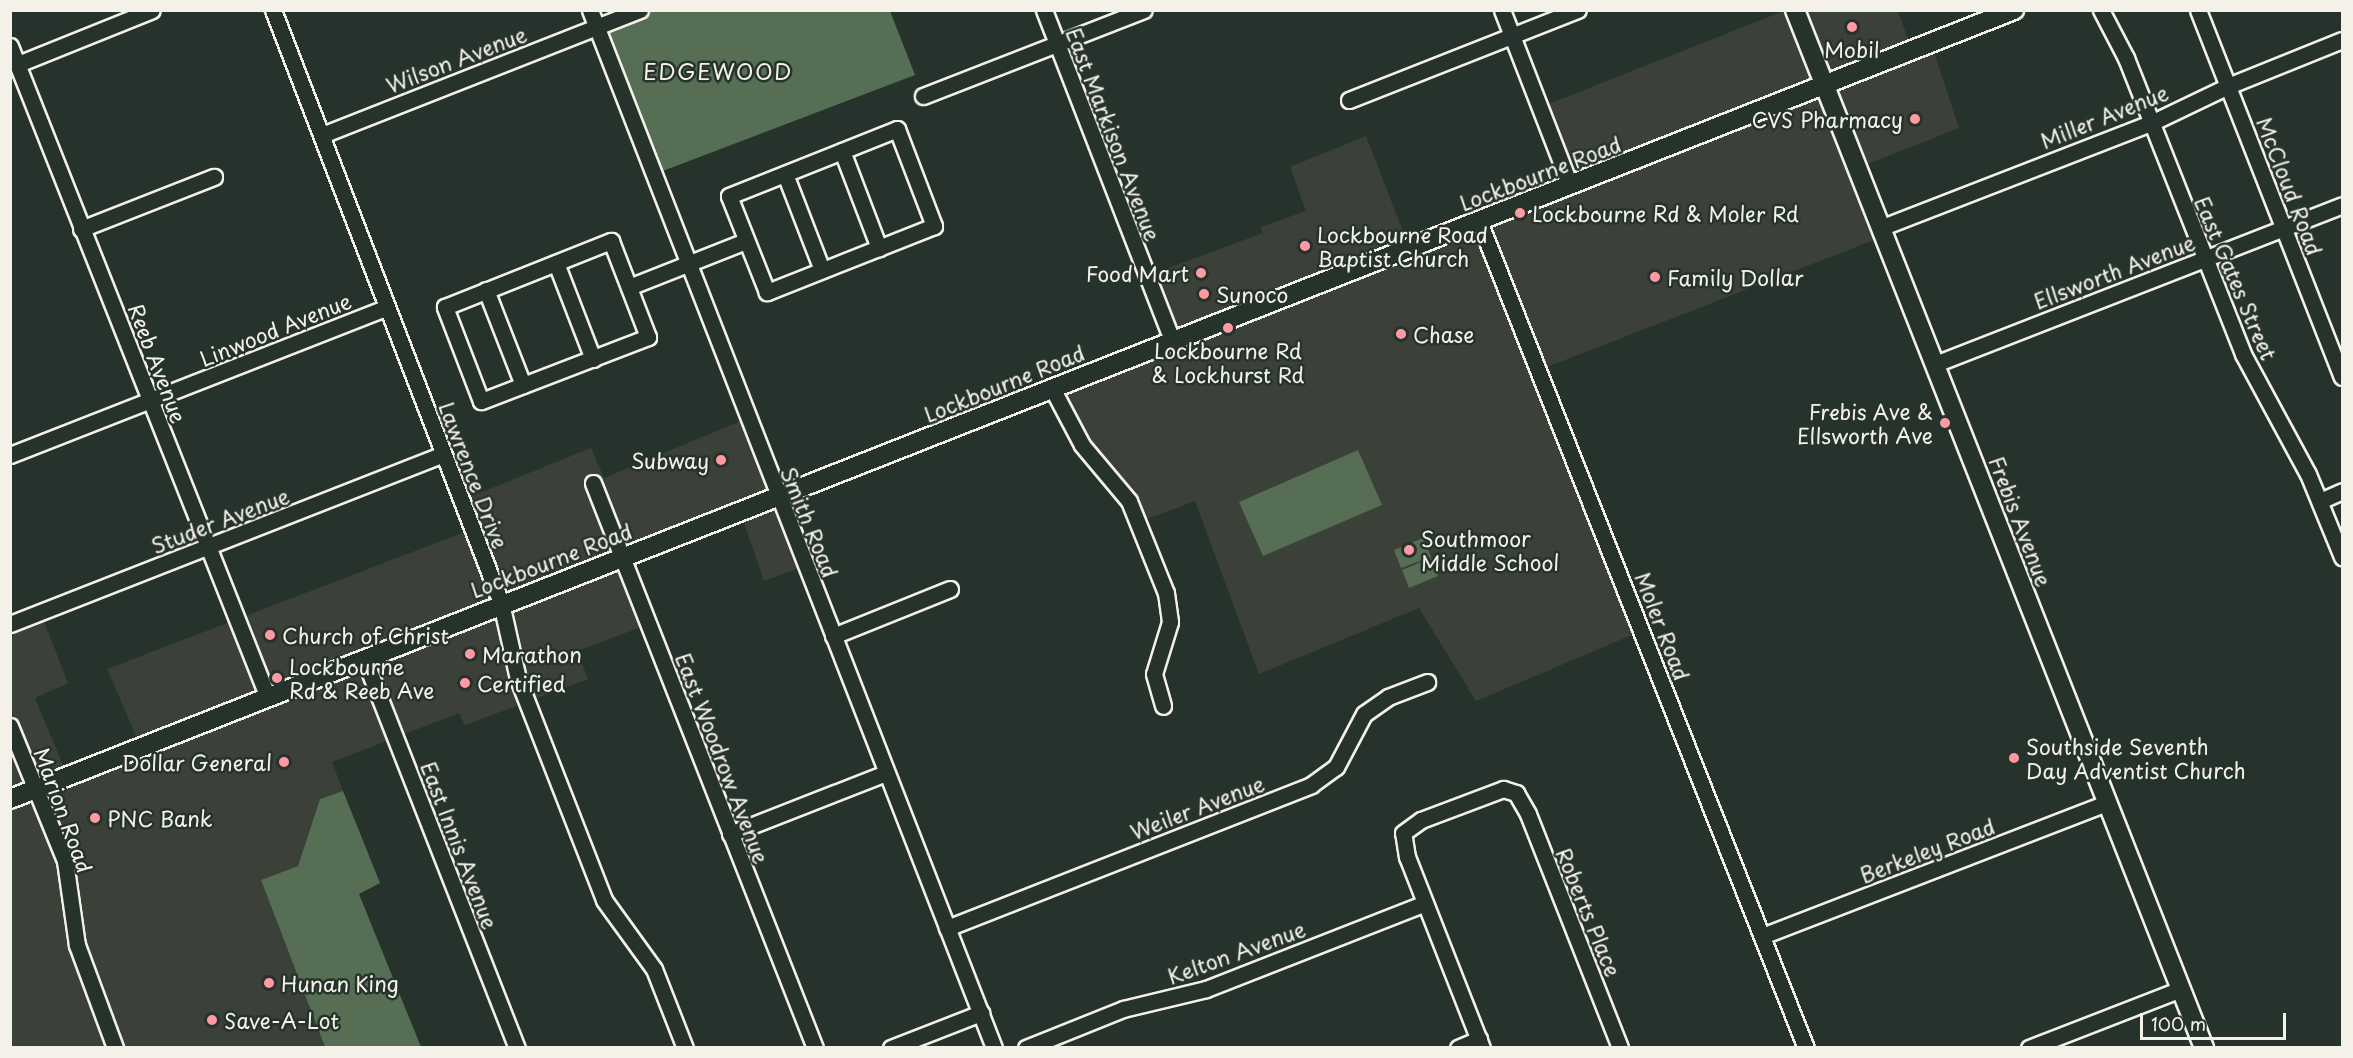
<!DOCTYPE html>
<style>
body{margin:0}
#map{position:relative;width:2353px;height:1058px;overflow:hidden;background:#26332d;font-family:"Playpen Sans",sans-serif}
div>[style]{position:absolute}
.built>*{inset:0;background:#3b4139}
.green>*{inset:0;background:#566e53}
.roads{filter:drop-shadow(2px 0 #f4f1e8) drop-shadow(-2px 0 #f4f1e8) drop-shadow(0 2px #f4f1e8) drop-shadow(0 -2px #f4f1e8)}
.minor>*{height:15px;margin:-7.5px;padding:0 7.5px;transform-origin:7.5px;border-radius:7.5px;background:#26332d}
.major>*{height:18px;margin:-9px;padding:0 9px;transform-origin:9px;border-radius:9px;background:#26332d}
.dots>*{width:16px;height:16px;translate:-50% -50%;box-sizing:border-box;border:3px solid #26332d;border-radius:50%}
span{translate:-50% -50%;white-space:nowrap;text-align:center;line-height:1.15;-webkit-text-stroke:5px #26332d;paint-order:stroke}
.poi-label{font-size:21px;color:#f4f1e8}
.right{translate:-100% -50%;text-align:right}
.left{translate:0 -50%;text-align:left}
.street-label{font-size:21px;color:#f4f1e8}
.neighbourhood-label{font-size:22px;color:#f4f1e8;letter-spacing:1.5px}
.frame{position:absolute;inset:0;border:12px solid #f4f1e8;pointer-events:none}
.scale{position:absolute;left:2140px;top:1013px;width:146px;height:27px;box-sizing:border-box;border:3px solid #f4f1e8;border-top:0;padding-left:8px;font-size:18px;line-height:21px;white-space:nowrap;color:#f4f1e8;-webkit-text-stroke:4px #26332d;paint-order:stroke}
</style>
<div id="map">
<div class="built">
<div style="clip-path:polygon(1784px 11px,1898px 11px,1912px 50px,1931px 43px,1959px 128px,1860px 167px,1887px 235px,1534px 372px,1639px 632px,1476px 701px,1419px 608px,1259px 674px,1195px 501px,1139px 522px,1068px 423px,1052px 387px,1171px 340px,1147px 276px,1263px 233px,1261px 227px,1306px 211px,1290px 167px,1366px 136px,1409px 247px,1570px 185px,1541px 107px)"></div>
<div style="clip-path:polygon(748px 418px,804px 566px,764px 581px,740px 511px,623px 555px,649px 624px,577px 651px,588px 679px,465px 725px,459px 713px,332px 762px,343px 791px,320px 799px,298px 866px,261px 880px,325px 1047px,11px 1048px,11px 626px,41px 614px,68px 683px,35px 698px,68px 777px,141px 747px,107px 669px,470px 530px,460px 501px,591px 448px,604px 478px)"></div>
</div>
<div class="green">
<div style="clip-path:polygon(648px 11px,890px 11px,915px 75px,660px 172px,605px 27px)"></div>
<div style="clip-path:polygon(1358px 450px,1382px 505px,1263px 556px,1239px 502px)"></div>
<div style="clip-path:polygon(1423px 538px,1431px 557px,1401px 568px,1394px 550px)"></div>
<div style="clip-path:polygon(1431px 558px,1438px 576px,1409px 588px,1402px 570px)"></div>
<div style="clip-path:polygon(343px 791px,380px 883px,359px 894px,421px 1047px,325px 1047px,261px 880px,298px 866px,320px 799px)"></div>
</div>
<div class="roads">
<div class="minor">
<div style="left:273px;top:10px;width:635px;rotate:68.97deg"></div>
<div style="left:501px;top:603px;width:78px;rotate:77.4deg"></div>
<div style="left:518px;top:679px;width:237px;rotate:68.7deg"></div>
<div style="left:604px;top:900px;width:85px;rotate:54.1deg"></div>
<div style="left:654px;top:969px;width:85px;rotate:68.6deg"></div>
<div style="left:590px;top:10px;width:1114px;rotate:68.73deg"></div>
<div style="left:1044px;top:10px;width:354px;rotate:68.8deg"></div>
<div style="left:1502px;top:10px;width:188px;rotate:68.8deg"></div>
<div style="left:2101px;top:10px;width:54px;rotate:62.5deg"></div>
<div style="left:2126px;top:58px;width:318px;rotate:68.4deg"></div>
<div style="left:2243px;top:354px;width:136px;rotate:61.6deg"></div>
<div style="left:2308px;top:474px;width:90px;rotate:67.7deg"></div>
<div style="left:2198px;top:10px;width:394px;rotate:68.6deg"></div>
<div style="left:10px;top:46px;width:698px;rotate:68.4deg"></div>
<div style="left:18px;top:64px;width:144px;rotate:-21.9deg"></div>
<div style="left:923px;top:96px;width:237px;rotate:-21.3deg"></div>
<div style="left:1349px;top:100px;width:246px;rotate:-21.5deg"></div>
<div style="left:897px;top:129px;width:104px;rotate:69.1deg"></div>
<div style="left:934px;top:226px;width:180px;rotate:158.4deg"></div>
<div style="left:767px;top:292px;width:103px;rotate:-111.6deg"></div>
<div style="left:729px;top:196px;width:181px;rotate:-21.7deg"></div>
<div style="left:322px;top:135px;width:342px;rotate:-21.5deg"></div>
<div style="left:842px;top:151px;width:104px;rotate:69.1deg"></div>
<div style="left:785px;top:174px;width:103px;rotate:68.9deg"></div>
<div style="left:1479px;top:221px;width:889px;rotate:68.43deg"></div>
<div style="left:1880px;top:228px;width:291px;rotate:-21.2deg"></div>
<div style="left:2151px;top:123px;width:85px;rotate:-25.7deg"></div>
<div style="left:2228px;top:86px;width:123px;rotate:-22deg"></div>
<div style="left:81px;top:229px;width:143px;rotate:-21.4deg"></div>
<div style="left:611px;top:241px;width:103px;rotate:68.9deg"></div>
<div style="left:648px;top:337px;width:179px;rotate:159deg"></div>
<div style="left:481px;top:401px;width:101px;rotate:-111deg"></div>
<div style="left:445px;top:307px;width:179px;rotate:-21.7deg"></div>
<div style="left:556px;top:263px;width:103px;rotate:68.9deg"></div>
<div style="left:629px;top:287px;width:126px;rotate:-21.5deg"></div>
<div style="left:486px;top:290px;width:102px;rotate:68.7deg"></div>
<div style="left:1935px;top:364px;width:437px;rotate:-21.3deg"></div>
<div style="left:1052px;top:388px;width:64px;rotate:62.2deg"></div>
<div style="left:1082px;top:445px;width:73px;rotate:50deg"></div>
<div style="left:1129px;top:501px;width:99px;rotate:68.1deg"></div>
<div style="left:1166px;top:593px;width:29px;rotate:82deg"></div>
<div style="left:1170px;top:622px;width:54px;rotate:107.1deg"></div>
<div style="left:1154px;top:674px;width:33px;rotate:74deg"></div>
<div style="left:10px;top:455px;width:405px;rotate:-21.4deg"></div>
<div style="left:593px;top:483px;width:607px;rotate:68.55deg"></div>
<div style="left:2320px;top:501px;width:24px;rotate:-24deg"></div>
<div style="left:10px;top:624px;width:465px;rotate:-21.4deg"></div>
<div style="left:833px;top:636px;width:126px;rotate:-21.9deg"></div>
<div style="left:364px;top:658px;width:419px;rotate:68.6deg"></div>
<div style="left:10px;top:726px;width:146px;rotate:67.8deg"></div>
<div style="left:65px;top:861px;width:85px;rotate:81.9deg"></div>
<div style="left:77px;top:945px;width:110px;rotate:69.7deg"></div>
<div style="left:730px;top:834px;width:168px;rotate:-21.4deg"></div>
<div style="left:947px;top:928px;width:391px;rotate:-21.4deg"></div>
<div style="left:1311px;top:785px;width:31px;rotate:-36deg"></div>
<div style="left:1336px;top:767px;width:60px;rotate:-62.2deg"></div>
<div style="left:1364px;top:714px;width:29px;rotate:-35deg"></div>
<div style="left:1388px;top:697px;width:42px;rotate:-21deg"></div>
<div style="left:1762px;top:936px;width:370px;rotate:-21.1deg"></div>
<div style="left:891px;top:1048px;width:97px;rotate:-21.3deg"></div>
<div style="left:1026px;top:1048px;width:105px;rotate:-21.9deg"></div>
<div style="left:1123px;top:1009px;width:85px;rotate:-13.5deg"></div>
<div style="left:1206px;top:989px;width:235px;rotate:-21.4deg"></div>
<div style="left:1458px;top:1048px;width:23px;rotate:-23deg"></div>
<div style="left:1482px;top:1048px;width:205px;rotate:-111.4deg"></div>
<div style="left:1407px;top:857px;width:24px;rotate:-99deg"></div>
<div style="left:1403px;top:833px;width:22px;rotate:-36deg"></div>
<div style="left:1421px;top:820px;width:88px;rotate:-20.7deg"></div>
<div style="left:1503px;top:789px;width:14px;rotate:17deg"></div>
<div style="left:1516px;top:793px;width:24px;rotate:60deg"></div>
<div style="left:1528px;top:814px;width:251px;rotate:68.5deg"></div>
<div style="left:2029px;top:1048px;width:163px;rotate:-21.2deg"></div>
</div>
<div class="major">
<div style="left:1795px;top:10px;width:1116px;rotate:68.49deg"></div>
<div style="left:10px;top:799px;width:2154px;rotate:-21.49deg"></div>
</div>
</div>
<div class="dots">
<div style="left:1852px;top:27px;background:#ff9aa2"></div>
<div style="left:1915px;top:119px;background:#ff9aa2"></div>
<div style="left:1520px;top:213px;background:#ff9aa2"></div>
<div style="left:1305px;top:246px;background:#ff9aa2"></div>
<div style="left:1201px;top:273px;background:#ff9aa2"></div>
<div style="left:1655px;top:277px;background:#ff9aa2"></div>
<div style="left:1204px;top:294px;background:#ff9aa2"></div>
<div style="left:1228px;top:328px;background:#ff9aa2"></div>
<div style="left:1401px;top:334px;background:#ff9aa2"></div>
<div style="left:1945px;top:423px;background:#ff9aa2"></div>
<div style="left:721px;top:460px;background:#ff9aa2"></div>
<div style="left:1409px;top:550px;background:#ff9aa2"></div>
<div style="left:270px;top:635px;background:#ff9aa2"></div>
<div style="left:470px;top:654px;background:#ff9aa2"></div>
<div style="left:277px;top:678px;background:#ff9aa2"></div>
<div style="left:465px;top:683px;background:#ff9aa2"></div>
<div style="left:2014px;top:758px;background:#ff9aa2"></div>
<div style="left:284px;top:762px;background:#ff9aa2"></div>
<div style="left:95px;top:818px;background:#ff9aa2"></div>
<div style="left:269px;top:983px;background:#ff9aa2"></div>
<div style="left:212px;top:1020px;background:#ff9aa2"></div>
</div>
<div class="poi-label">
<span style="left:1852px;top:49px">Mobil</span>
<span class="right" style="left:1903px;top:119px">CVS Pharmacy</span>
<span class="left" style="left:1532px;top:213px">Lockbourne Rd &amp; Moler Rd</span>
<span class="left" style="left:1317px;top:246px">Lockbourne Road<br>Baptist Church</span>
<span class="right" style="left:1189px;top:273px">Food Mart</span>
<span class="left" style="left:1667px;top:277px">Family Dollar</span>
<span class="left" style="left:1216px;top:294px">Sunoco</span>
<span class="left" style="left:1413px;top:334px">Chase</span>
<span style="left:1228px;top:362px">Lockbourne Rd<br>&amp; Lockhurst Rd</span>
<span class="right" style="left:1933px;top:423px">Frebis Ave &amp;<br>Ellsworth Ave</span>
<span class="right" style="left:709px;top:460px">Subway</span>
<span class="left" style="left:1421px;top:550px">Southmoor<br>Middle School</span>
<span class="left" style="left:282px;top:635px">Church of Christ</span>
<span class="left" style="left:482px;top:654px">Marathon</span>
<span class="left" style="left:289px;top:678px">Lockbourne<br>Rd &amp; Reeb Ave</span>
<span class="left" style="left:477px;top:683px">Certified</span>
<span class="left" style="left:2026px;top:758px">Southside Seventh<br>Day Adventist Church</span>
<span class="right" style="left:272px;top:762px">Dollar General</span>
<span class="left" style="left:107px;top:818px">PNC Bank</span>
<span class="left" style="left:281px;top:983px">Hunan King</span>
<span class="left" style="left:224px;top:1020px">Save-A-Lot</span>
</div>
<div class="street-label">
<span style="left:456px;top:59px;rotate:-21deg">Wilson Avenue</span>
<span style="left:2104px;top:116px;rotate:-22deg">Miller Avenue</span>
<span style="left:1114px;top:134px;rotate:69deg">East Markison Avenue</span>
<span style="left:1540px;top:173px;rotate:-21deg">Lockbourne Road</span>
<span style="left:2290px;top:186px;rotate:69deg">McCloud Road</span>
<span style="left:2114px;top:271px;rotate:-21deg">Ellsworth Avenue</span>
<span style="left:2236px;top:278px;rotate:67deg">East Gates Street</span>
<span style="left:275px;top:329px;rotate:-22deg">Linwood Avenue</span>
<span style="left:158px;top:363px;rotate:69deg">Reeb Avenue</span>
<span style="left:1004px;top:383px;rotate:-22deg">Lockbourne Road</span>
<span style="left:474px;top:475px;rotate:69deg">Lawrence Drive</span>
<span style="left:220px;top:520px;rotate:-21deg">Studer Avenue</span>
<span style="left:2021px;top:521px;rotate:69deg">Frebis Avenue</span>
<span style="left:810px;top:522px;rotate:68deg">Smith Road</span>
<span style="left:551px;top:560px;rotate:-21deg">Lockbourne Road</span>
<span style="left:1663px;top:626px;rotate:69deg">Moler Road</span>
<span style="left:723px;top:758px;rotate:69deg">East Woodrow Avenue</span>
<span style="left:1197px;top:807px;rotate:-21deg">Weiler Avenue</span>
<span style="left:64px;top:810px;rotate:70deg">Marion Road</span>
<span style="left:460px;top:845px;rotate:69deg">East Innis Avenue</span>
<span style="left:1927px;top:850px;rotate:-21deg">Berkeley Road</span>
<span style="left:1589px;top:912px;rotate:68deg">Roberts Place</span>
<span style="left:1236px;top:952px;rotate:-20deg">Kelton Avenue</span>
</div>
<div class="neighbourhood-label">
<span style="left:718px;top:71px">EDGEWOOD</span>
</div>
<div class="frame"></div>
<div class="scale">100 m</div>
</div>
